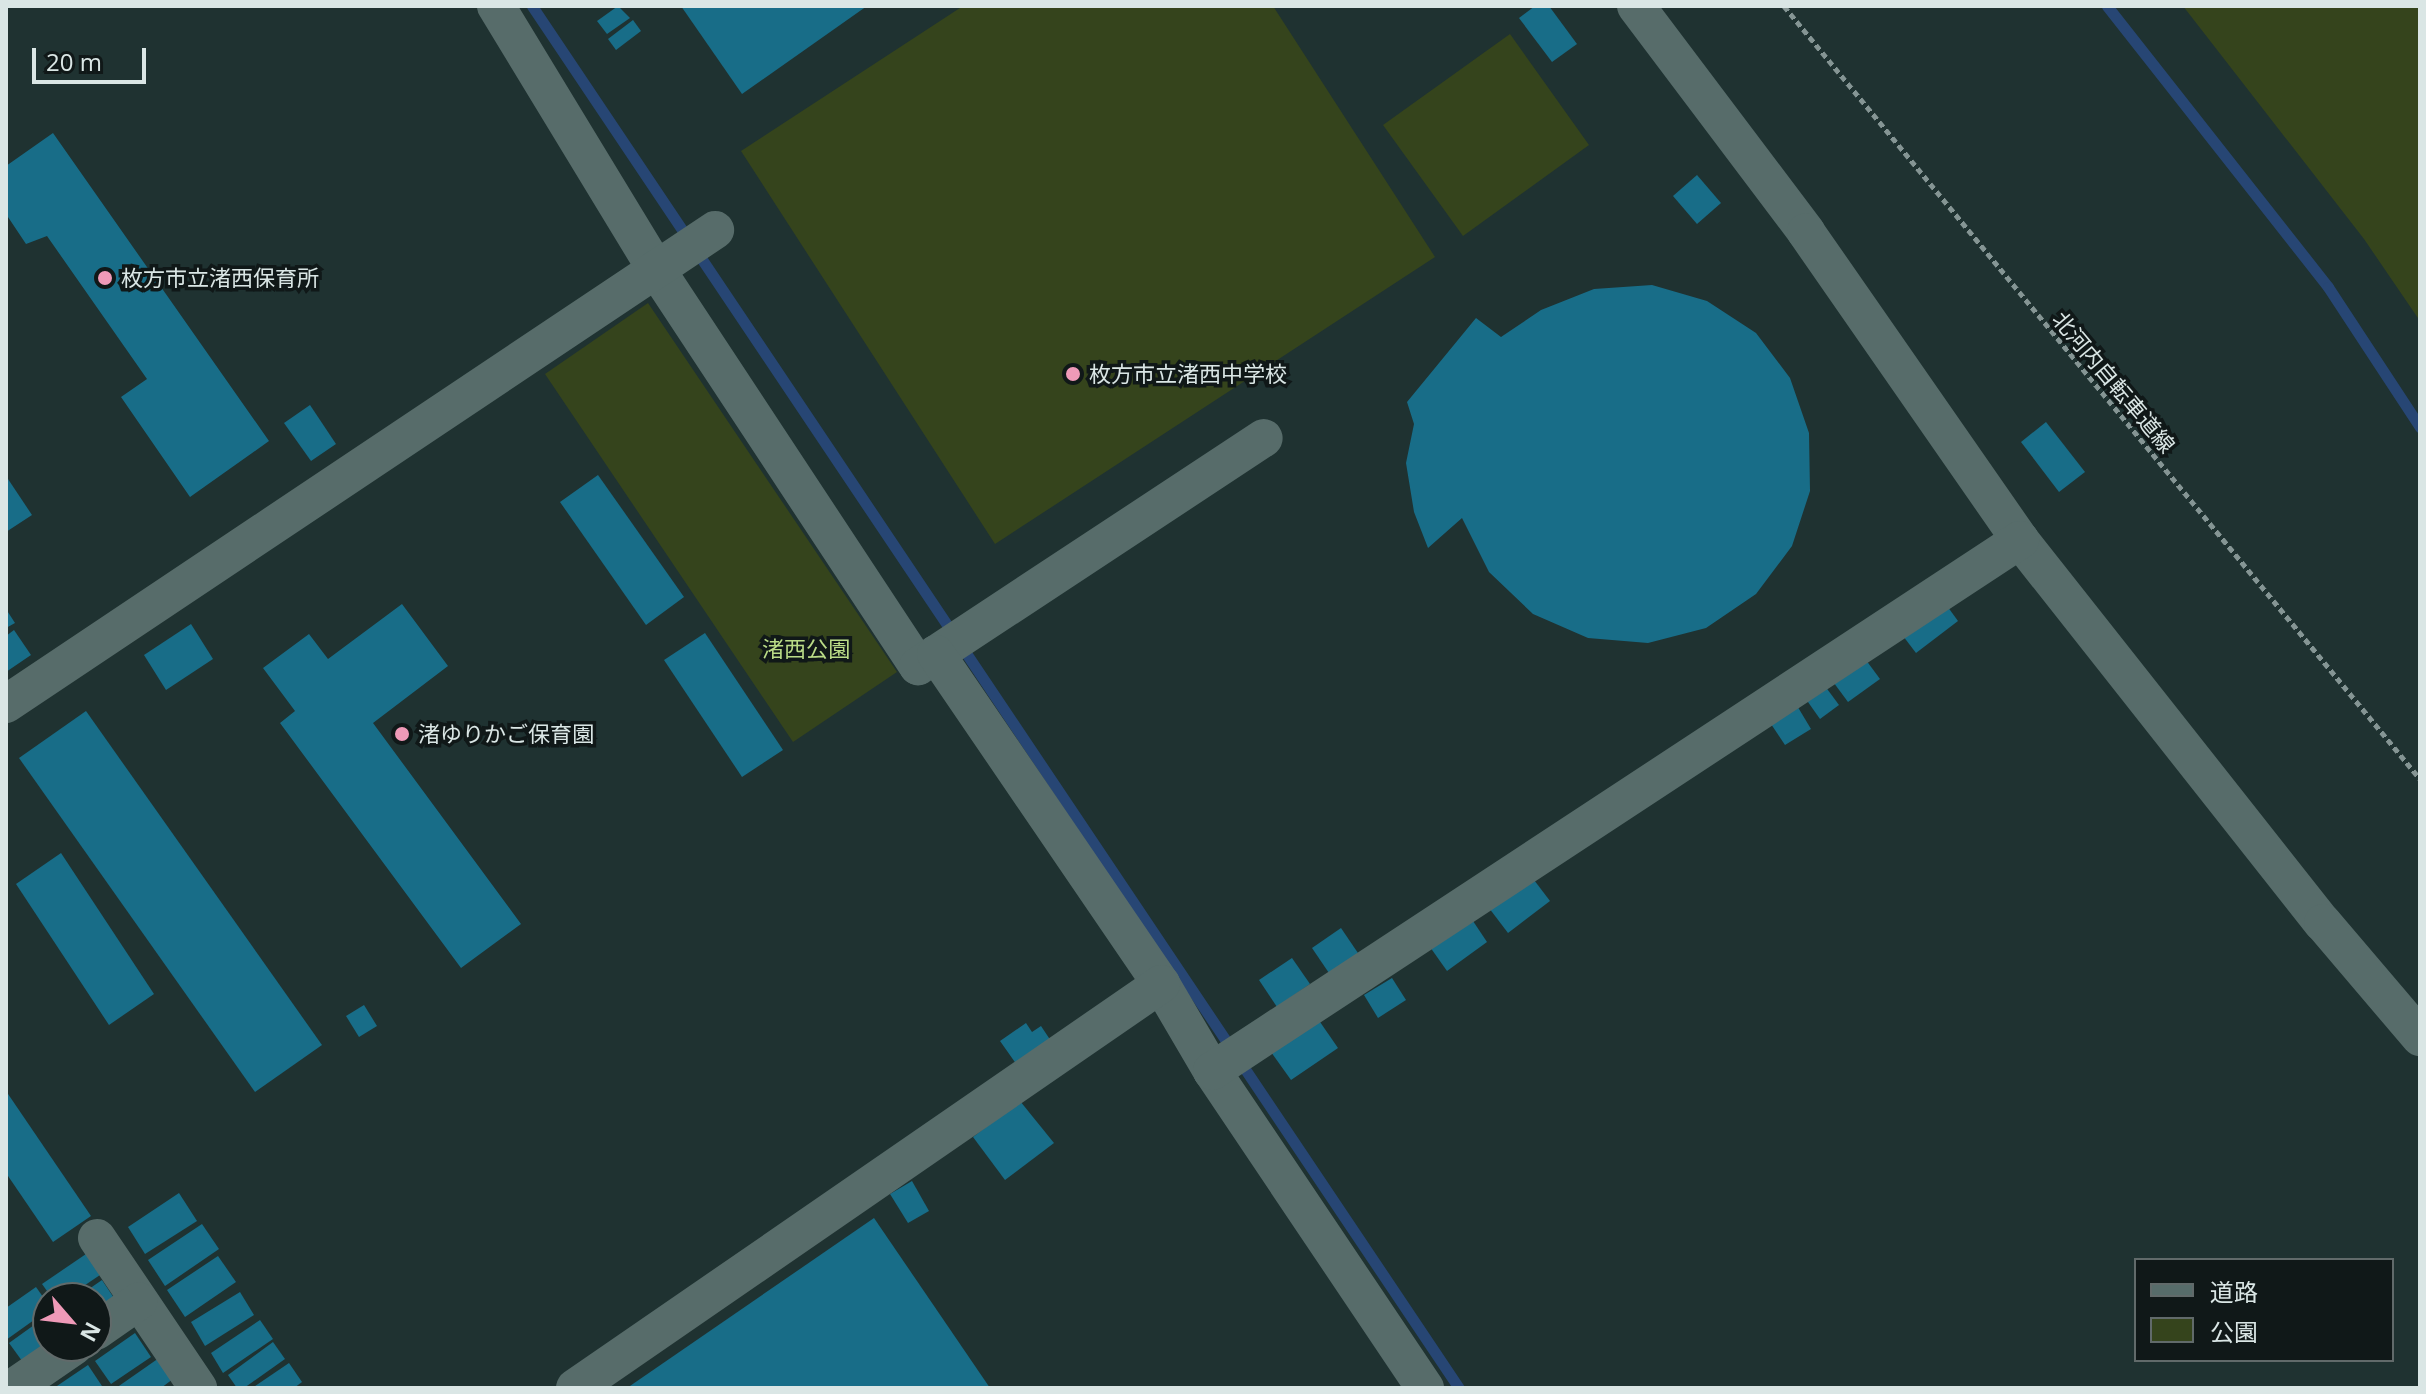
<!DOCTYPE html>
<meta charset="utf-8">
<style>
body{margin:0}
#map{position:relative;width:2426px;height:1394px;overflow:hidden;background:#1f3231;font-family:"Open Sans","Noto Sans JP",sans-serif}
div>[style]{position:absolute}
.green>*{inset:0;background:#35441c}
.stream>*{height:11px;margin:-5.5px;padding:0 5.5px;transform-origin:5.5px;border-radius:5.5px;background:#274674}
.building>*{inset:0;background:#186d88}
.path>*{height:5px;margin-top:-2.5px;transform-origin:0;background:repeating-linear-gradient(90deg,#859594 0 6px,transparent 0 10px)}
.minor>*{height:38px;margin:-19px;padding:0 19px;transform-origin:19px;border-radius:19px;background:#576c6a}
.dots>*{width:22px;height:22px;translate:-50% -50%;box-sizing:border-box;border:4px solid #101818;border-radius:50%}
span{translate:-50% -50%;white-space:nowrap;text-align:center;line-height:1.15;-webkit-text-stroke:7px #101818;paint-order:stroke}
.poi-label{font-size:22px;color:#dae6e5}
.left{translate:0 -50%;text-align:left}
.street-label{font-size:22px;color:#dae6e5}
.park-label{font-size:22px;color:#badc87}
.frame{position:absolute;inset:0;border:8px solid #dae6e5;pointer-events:none}
.legend{position:absolute;left:2134px;top:1258px;width:260px;height:104px;box-sizing:border-box;background:#101818;border:2px solid #616a6a;margin:0;padding:10px 14px;list-style:none;font-size:24px;color:#dae6e5}
.legend li{display:flex;align-items:center;gap:16px;height:40px}
.legend b{width:40px;border:2px solid #616a6a}
.north{position:absolute;left:32px;top:1282px;width:80px;height:80px;box-sizing:border-box;background:#101818;border:2px solid #616a6a;border-radius:50%;rotate:118deg;font-size:22px;font-weight:700;line-height:32px;text-align:center;color:#dae6e5}
.north::after{content:'';display:block;margin:auto;width:28px;height:36px;background:#ef9ab8;clip-path:polygon(50% 0,100% 100%,50% 72%,0 100%)}
.scale{position:absolute;left:32px;top:48px;width:114px;height:36px;box-sizing:border-box;border:4px solid #dae6e5;border-top:0;padding-left:10px;font-size:24px;line-height:28px;white-space:nowrap;color:#dae6e5;-webkit-text-stroke:6px #101818;paint-order:stroke}
</style>
<div id="map">
<div class="green">
<div style="clip-path:polygon(963px 6px,1273px 6px,1435px 257px,995px 544px,741px 151px)"></div>
<div style="clip-path:polygon(2183px 6px,2420px 6px,2420px 321px,2364px 239px)"></div>
<div style="clip-path:polygon(1510px 34px,1589px 145px,1463px 236px,1383px 125px)"></div>
<div style="clip-path:polygon(648px 303px,897px 672px,793px 742px,545px 374px)"></div>
</div>
<div class="stream">
<div style="left:532px;top:6px;width:1664px;rotate:56.15deg"></div>
<div style="left:2107px;top:6px;width:357px;rotate:51.8deg"></div>
<div style="left:2328px;top:287px;width:168px;rotate:56.7deg"></div>
</div>
<div class="building">
<div style="clip-path:polygon(618px 6px,630px 18px,607px 34px,597px 21px)"></div>
<div style="clip-path:polygon(681px 6px,867px 6px,742px 94px)"></div>
<div style="clip-path:polygon(1535px 6px,1549px 6px,1577px 44px,1552px 62px,1519px 18px)"></div>
<div style="clip-path:polygon(633px 20px,641px 31px,616px 50px,608px 39px)"></div>
<div style="clip-path:polygon(53px 133px,269px 441px,190px 497px,121px 397px,147px 379px,47px 236px,26px 244px,6px 214px,6px 166px)"></div>
<div style="clip-path:polygon(1697px 175px,1721px 203px,1697px 224px,1673px 196px)"></div>
<div style="clip-path:polygon(1652px 285px,1707px 301px,1756px 333px,1790px 378px,1809px 433px,1810px 491px,1792px 546px,1756px 594px,1706px 628px,1648px 643px,1588px 638px,1533px 614px,1489px 572px,1462px 518px,1428px 548px,1414px 512px,1406px 463px,1414px 424px,1407px 402px,1476px 318px,1501px 337px,1541px 310px,1594px 289px)"></div>
<div style="clip-path:polygon(310px 405px,336px 444px,311px 461px,284px 423px)"></div>
<div style="clip-path:polygon(2046px 422px,2085px 472px,2059px 492px,2021px 442px)"></div>
<div style="clip-path:polygon(598px 475px,684px 597px,646px 625px,560px 502px)"></div>
<div style="clip-path:polygon(6px 476px,32px 515px,6px 532px)"></div>
<div style="clip-path:polygon(1942px 599px,1958px 621px,1916px 653px,1900px 632px)"></div>
<div style="clip-path:polygon(402px 604px,448px 666px,373px 723px,521px 924px,461px 968px,280px 723px,295px 711px,263px 668px,309px 634px,328px 659px)"></div>
<div style="clip-path:polygon(6px 609px,15px 623px,6px 628px)"></div>
<div style="clip-path:polygon(191px 624px,213px 659px,166px 690px,144px 655px)"></div>
<div style="clip-path:polygon(14px 630px,31px 655px,6px 672px,6px 636px)"></div>
<div style="clip-path:polygon(705px 633px,783px 750px,742px 777px,664px 660px)"></div>
<div style="clip-path:polygon(1863px 656px,1880px 679px,1848px 702px,1831px 679px)"></div>
<div style="clip-path:polygon(1822px 682px,1839px 705px,1820px 719px,1803px 695px)"></div>
<div style="clip-path:polygon(1796px 704px,1811px 729px,1785px 745px,1769px 721px)"></div>
<div style="clip-path:polygon(86px 711px,322px 1045px,255px 1092px,19px 758px)"></div>
<div style="clip-path:polygon(61px 853px,154px 994px,109px 1025px,16px 884px)"></div>
<div style="clip-path:polygon(1531px 876px,1550px 901px,1508px 933px,1489px 908px)"></div>
<div style="clip-path:polygon(1471px 918px,1487px 942px,1447px 971px,1430px 947px)"></div>
<div style="clip-path:polygon(1341px 928px,1360px 956px,1331px 976px,1312px 948px)"></div>
<div style="clip-path:polygon(1292px 958px,1310px 984px,1277px 1007px,1259px 980px)"></div>
<div style="clip-path:polygon(1392px 978px,1406px 1000px,1378px 1018px,1364px 995px)"></div>
<div style="clip-path:polygon(364px 1005px,377px 1026px,359px 1037px,346px 1016px)"></div>
<div style="clip-path:polygon(1318px 1019px,1338px 1048px,1291px 1080px,1271px 1052px)"></div>
<div style="clip-path:polygon(1026px 1023px,1032px 1032px,1041px 1026px,1053px 1044px,1019px 1068px,1000px 1041px)"></div>
<div style="clip-path:polygon(6px 1091px,91px 1216px,53px 1242px,6px 1173px)"></div>
<div style="clip-path:polygon(1020px 1101px,1054px 1143px,1005px 1180px,973px 1137px)"></div>
<div style="clip-path:polygon(912px 1181px,929px 1211px,908px 1223px,890px 1194px)"></div>
<div style="clip-path:polygon(179px 1193px,197px 1221px,145px 1254px,128px 1227px)"></div>
<div style="clip-path:polygon(874px 1218px,990px 1388px,627px 1388px)"></div>
<div style="clip-path:polygon(202px 1224px,219px 1249px,165px 1286px,148px 1260px)"></div>
<div style="clip-path:polygon(86px 1254px,100px 1275px,66px 1298px,52px 1298px,42px 1284px)"></div>
<div style="clip-path:polygon(218px 1256px,236px 1282px,185px 1317px,167px 1290px)"></div>
<div style="clip-path:polygon(102px 1280px,116px 1301px,96px 1316px,96px 1298px,76px 1298px)"></div>
<div style="clip-path:polygon(36px 1287px,48px 1304px,48px 1310px,6px 1340px,6px 1308px)"></div>
<div style="clip-path:polygon(240px 1292px,254px 1315px,205px 1346px,191px 1322px)"></div>
<div style="clip-path:polygon(48px 1315px,48px 1347px,25px 1365px,9px 1343px)"></div>
<div style="clip-path:polygon(260px 1320px,273px 1339px,223px 1373px,211px 1353px)"></div>
<div style="clip-path:polygon(135px 1333px,151px 1357px,111px 1384px,95px 1361px)"></div>
<div style="clip-path:polygon(273px 1342px,285px 1359px,244px 1388px,237px 1388px,228px 1375px)"></div>
<div style="clip-path:polygon(159px 1358px,173px 1379px,161px 1388px,116px 1388px)"></div>
<div style="clip-path:polygon(289px 1363px,302px 1382px,294px 1388px,252px 1388px)"></div>
<div style="clip-path:polygon(88px 1365px,102px 1386px,54px 1388px)"></div>
</div>
<div class="path">
<div style="left:1784px;top:6px;width:1001px;rotate:50.55deg"></div>
</div>
<div class="minor">
<div style="left:496px;top:6px;width:308px;rotate:58.7deg"></div>
<div style="left:656px;top:269px;width:476px;rotate:56.6deg"></div>
<div style="left:918px;top:666px;width:414px;rotate:-33.4deg"></div>
<div style="left:1636px;top:6px;width:283px;rotate:53deg"></div>
<div style="left:1806px;top:232px;width:375px;rotate:55.2deg"></div>
<div style="left:2020px;top:540px;width:488px;rotate:51.7deg"></div>
<div style="left:2323px;top:923px;width:150px;rotate:49.6deg"></div>
<div style="left:936px;top:654px;width:399px;rotate:55.7deg"></div>
<div style="left:1161px;top:984px;width:101px;rotate:59.6deg"></div>
<div style="left:1212px;top:1071px;width:382px;rotate:56.1deg"></div>
<div style="left:6px;top:704px;width:853px;rotate:-33.76deg"></div>
<div style="left:1212px;top:1071px;width:967px;rotate:-33.31deg"></div>
<div style="left:97px;top:1238px;width:181px;rotate:56deg"></div>
<div style="left:96px;top:1331px;width:52px;rotate:-34.9deg"></div>
<div style="left:13px;top:1388px;width:74px;rotate:-34.5deg"></div>
<div style="left:575px;top:1388px;width:712px;rotate:-34.58deg"></div>
</div>
<div class="dots">
<div style="left:105px;top:278px;background:#ef9ab8"></div>
<div style="left:1073px;top:374px;background:#ef9ab8"></div>
<div style="left:402px;top:734px;background:#ef9ab8"></div>
</div>
<div class="poi-label">
<span class="left" style="left:121px;top:278px">枚方市立渚西保育所</span>
<span class="left" style="left:1089px;top:374px">枚方市立渚西中学校</span>
<span class="left" style="left:418px;top:734px">渚ゆりかご保育園</span>
</div>
<div class="street-label">
<span style="left:2114px;top:382px;rotate:50deg">北河内自転車道線</span>
</div>
<div class="park-label">
<span style="left:806px;top:649px">渚西公園</span>
</div>
<div class="frame"></div>
<ul class="legend">
<li><b style="height:10px;background:#576c6a"></b>道路</li>
<li><b style="height:22px;background:#35441c"></b>公園</li>
</ul>
<div class="north">N</div>
<div class="scale">20 m</div>
</div>
